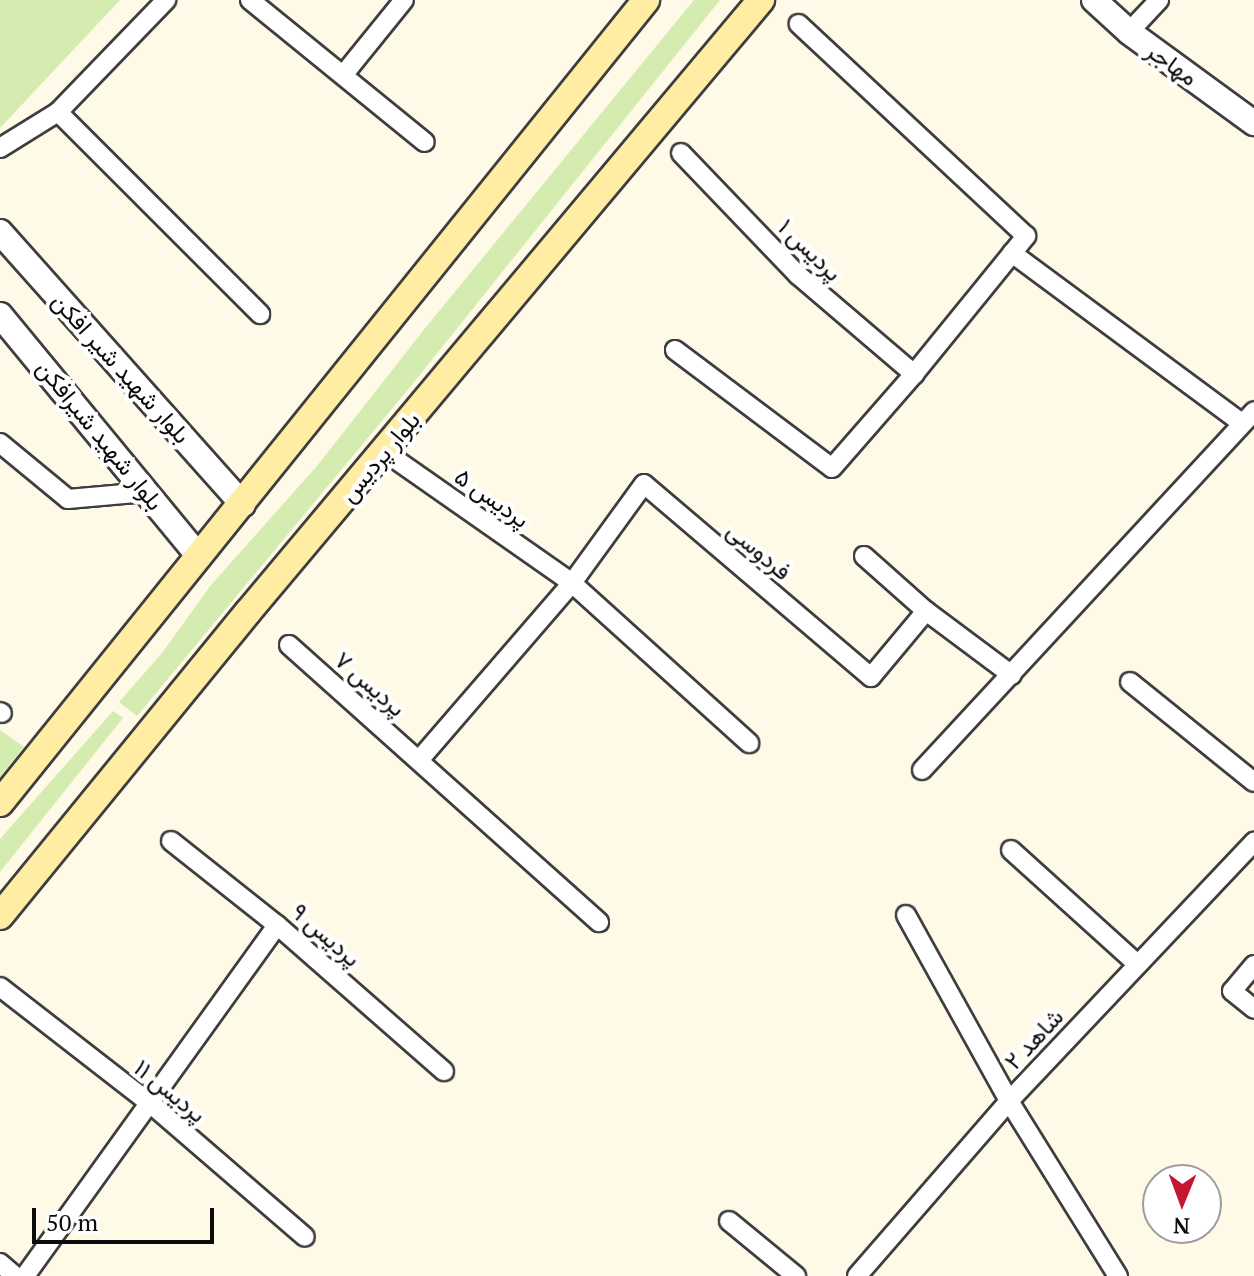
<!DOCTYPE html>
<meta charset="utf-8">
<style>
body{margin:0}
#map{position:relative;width:1254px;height:1276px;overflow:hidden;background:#fff9e8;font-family:"PT Serif",Vazirmatn,serif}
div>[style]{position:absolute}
.green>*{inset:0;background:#d4ecaf}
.roads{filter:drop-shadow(2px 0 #3e3e3e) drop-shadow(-2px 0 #3e3e3e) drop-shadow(0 2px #3e3e3e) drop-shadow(0 -2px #3e3e3e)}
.minor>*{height:18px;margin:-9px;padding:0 9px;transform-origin:9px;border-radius:9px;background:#fff}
.tertiary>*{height:24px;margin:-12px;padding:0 12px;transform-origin:12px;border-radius:12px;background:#fff}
.secondary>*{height:26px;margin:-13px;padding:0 13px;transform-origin:13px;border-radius:13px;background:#ffeda3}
span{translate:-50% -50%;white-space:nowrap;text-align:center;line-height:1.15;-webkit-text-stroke:8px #fff;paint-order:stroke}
.street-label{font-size:24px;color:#0b0b0b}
.north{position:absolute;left:1142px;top:1164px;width:80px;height:80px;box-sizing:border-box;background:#fff;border:2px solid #9d9d9d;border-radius:50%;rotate:181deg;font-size:22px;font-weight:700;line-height:32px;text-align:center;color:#0b0b0b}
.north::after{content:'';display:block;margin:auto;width:28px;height:36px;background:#c5182f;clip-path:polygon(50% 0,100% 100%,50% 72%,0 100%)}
.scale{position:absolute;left:32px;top:1208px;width:182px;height:36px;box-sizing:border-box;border:4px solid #0b0b0b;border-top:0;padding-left:10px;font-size:24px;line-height:28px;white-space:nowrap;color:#0b0b0b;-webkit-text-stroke:6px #fff;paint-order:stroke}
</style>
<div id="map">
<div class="green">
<div style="clip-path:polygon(0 0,120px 0,0 128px)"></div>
<div style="clip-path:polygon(694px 0,720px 0,415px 381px,137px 716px,119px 702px,162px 653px,211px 585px,317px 466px,426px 327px)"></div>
<div style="clip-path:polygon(113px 711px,123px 718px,0 872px,0 839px)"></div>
<div style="clip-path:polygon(0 730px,24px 747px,0 777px)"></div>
</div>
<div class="roads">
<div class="minor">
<div style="left:250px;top:0;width:225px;rotate:39.1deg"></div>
<div style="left:1129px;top:32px;width:44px;rotate:-46.8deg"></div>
<div style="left:344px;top:74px;width:95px;rotate:-51deg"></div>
<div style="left:58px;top:112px;width:286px;rotate:45deg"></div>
<div style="left:0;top:148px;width:68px;rotate:-31.8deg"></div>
<div style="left:58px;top:112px;width:156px;rotate:-46deg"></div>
<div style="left:681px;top:153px;width:169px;rotate:46.2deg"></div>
<div style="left:798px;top:275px;width:153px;rotate:40.5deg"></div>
<div style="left:1012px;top:253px;width:286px;rotate:36.5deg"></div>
<div style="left:675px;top:350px;width:196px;rotate:36.9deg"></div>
<div style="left:832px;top:468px;width:125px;rotate:-48.9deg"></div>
<div style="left:914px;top:374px;width:178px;rotate:-50.9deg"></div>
<div style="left:1026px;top:236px;width:311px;rotate:-137deg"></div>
<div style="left:0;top:443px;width:88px;rotate:39.5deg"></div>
<div style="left:68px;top:499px;width:79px;rotate:-5.1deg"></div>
<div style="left:385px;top:452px;width:228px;rotate:35deg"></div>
<div style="left:572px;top:583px;width:239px;rotate:42.1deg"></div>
<div style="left:864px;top:556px;width:83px;rotate:41.6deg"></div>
<div style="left:926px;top:611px;width:107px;rotate:36.7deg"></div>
<div style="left:289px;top:645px;width:416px;rotate:41.8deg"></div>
<div style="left:1130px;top:682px;width:159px;rotate:38.9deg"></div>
<div style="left:0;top:712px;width:2px;rotate:27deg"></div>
<div style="left:420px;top:759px;width:233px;rotate:-49.2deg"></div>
<div style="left:572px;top:583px;width:122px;rotate:-54deg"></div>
<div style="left:644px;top:484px;width:298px;rotate:40.4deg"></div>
<div style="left:871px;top:677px;width:86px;rotate:-50.2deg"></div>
<div style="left:922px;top:770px;width:489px;rotate:-47.2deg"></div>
<div style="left:171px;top:841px;width:135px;rotate:38.4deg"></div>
<div style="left:277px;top:925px;width:222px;rotate:41.2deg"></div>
<div style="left:1011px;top:850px;width:170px;rotate:42.1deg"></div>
<div style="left:906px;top:915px;width:213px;rotate:61deg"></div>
<div style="left:1009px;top:1101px;width:206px;rotate:58.1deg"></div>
<div style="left:1254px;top:965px;width:34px;rotate:130deg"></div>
<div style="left:1232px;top:991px;width:28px;rotate:39deg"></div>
<div style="left:0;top:987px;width:191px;rotate:37.8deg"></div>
<div style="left:151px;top:1104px;width:203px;rotate:40.8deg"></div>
<div style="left:729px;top:1221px;width:87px;rotate:39.4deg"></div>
<div style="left:0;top:1263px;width:20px;rotate:41deg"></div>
<div style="left:25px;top:1276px;width:432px;rotate:-54.3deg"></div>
<div style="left:857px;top:1276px;width:232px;rotate:-49deg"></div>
<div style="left:1009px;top:1101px;width:357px;rotate:-46.6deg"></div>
</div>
<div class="tertiary">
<div style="left:1094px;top:0;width:47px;rotate:42.4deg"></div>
<div style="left:1129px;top:32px;width:155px;rotate:36.1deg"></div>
<div style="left:0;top:232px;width:365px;rotate:48.3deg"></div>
<div style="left:0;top:315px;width:313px;rotate:50.5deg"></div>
</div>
<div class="secondary">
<div style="left:0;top:803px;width:1031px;rotate:-51.18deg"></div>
<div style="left:0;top:916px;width:392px;rotate:-50.8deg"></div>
<div style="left:248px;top:612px;width:799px;rotate:-50.03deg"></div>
</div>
</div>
<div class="street-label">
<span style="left:1172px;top:64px;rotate:36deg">مهاجر</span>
<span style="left:810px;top:250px;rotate:44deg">پردیس ۱</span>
<span style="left:121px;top:368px;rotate:48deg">بلوار شهید شیر افکن</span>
<span style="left:100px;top:435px;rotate:51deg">بلوار شهید شیرافکن</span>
<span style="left:380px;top:457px;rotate:-50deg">بلوار پردیس</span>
<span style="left:492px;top:498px;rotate:35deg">پردیس ۵</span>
<span style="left:759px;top:551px;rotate:40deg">فردوسی</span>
<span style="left:370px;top:684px;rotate:41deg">پردیس ۷</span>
<span style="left:326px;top:935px;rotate:41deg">پردیس ۹</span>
<span style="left:1034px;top:1039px;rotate:-47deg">شاهد ۲</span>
<span style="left:170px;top:1091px;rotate:39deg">پردیس ۱۱</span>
</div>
<div class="north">N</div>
<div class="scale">50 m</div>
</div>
